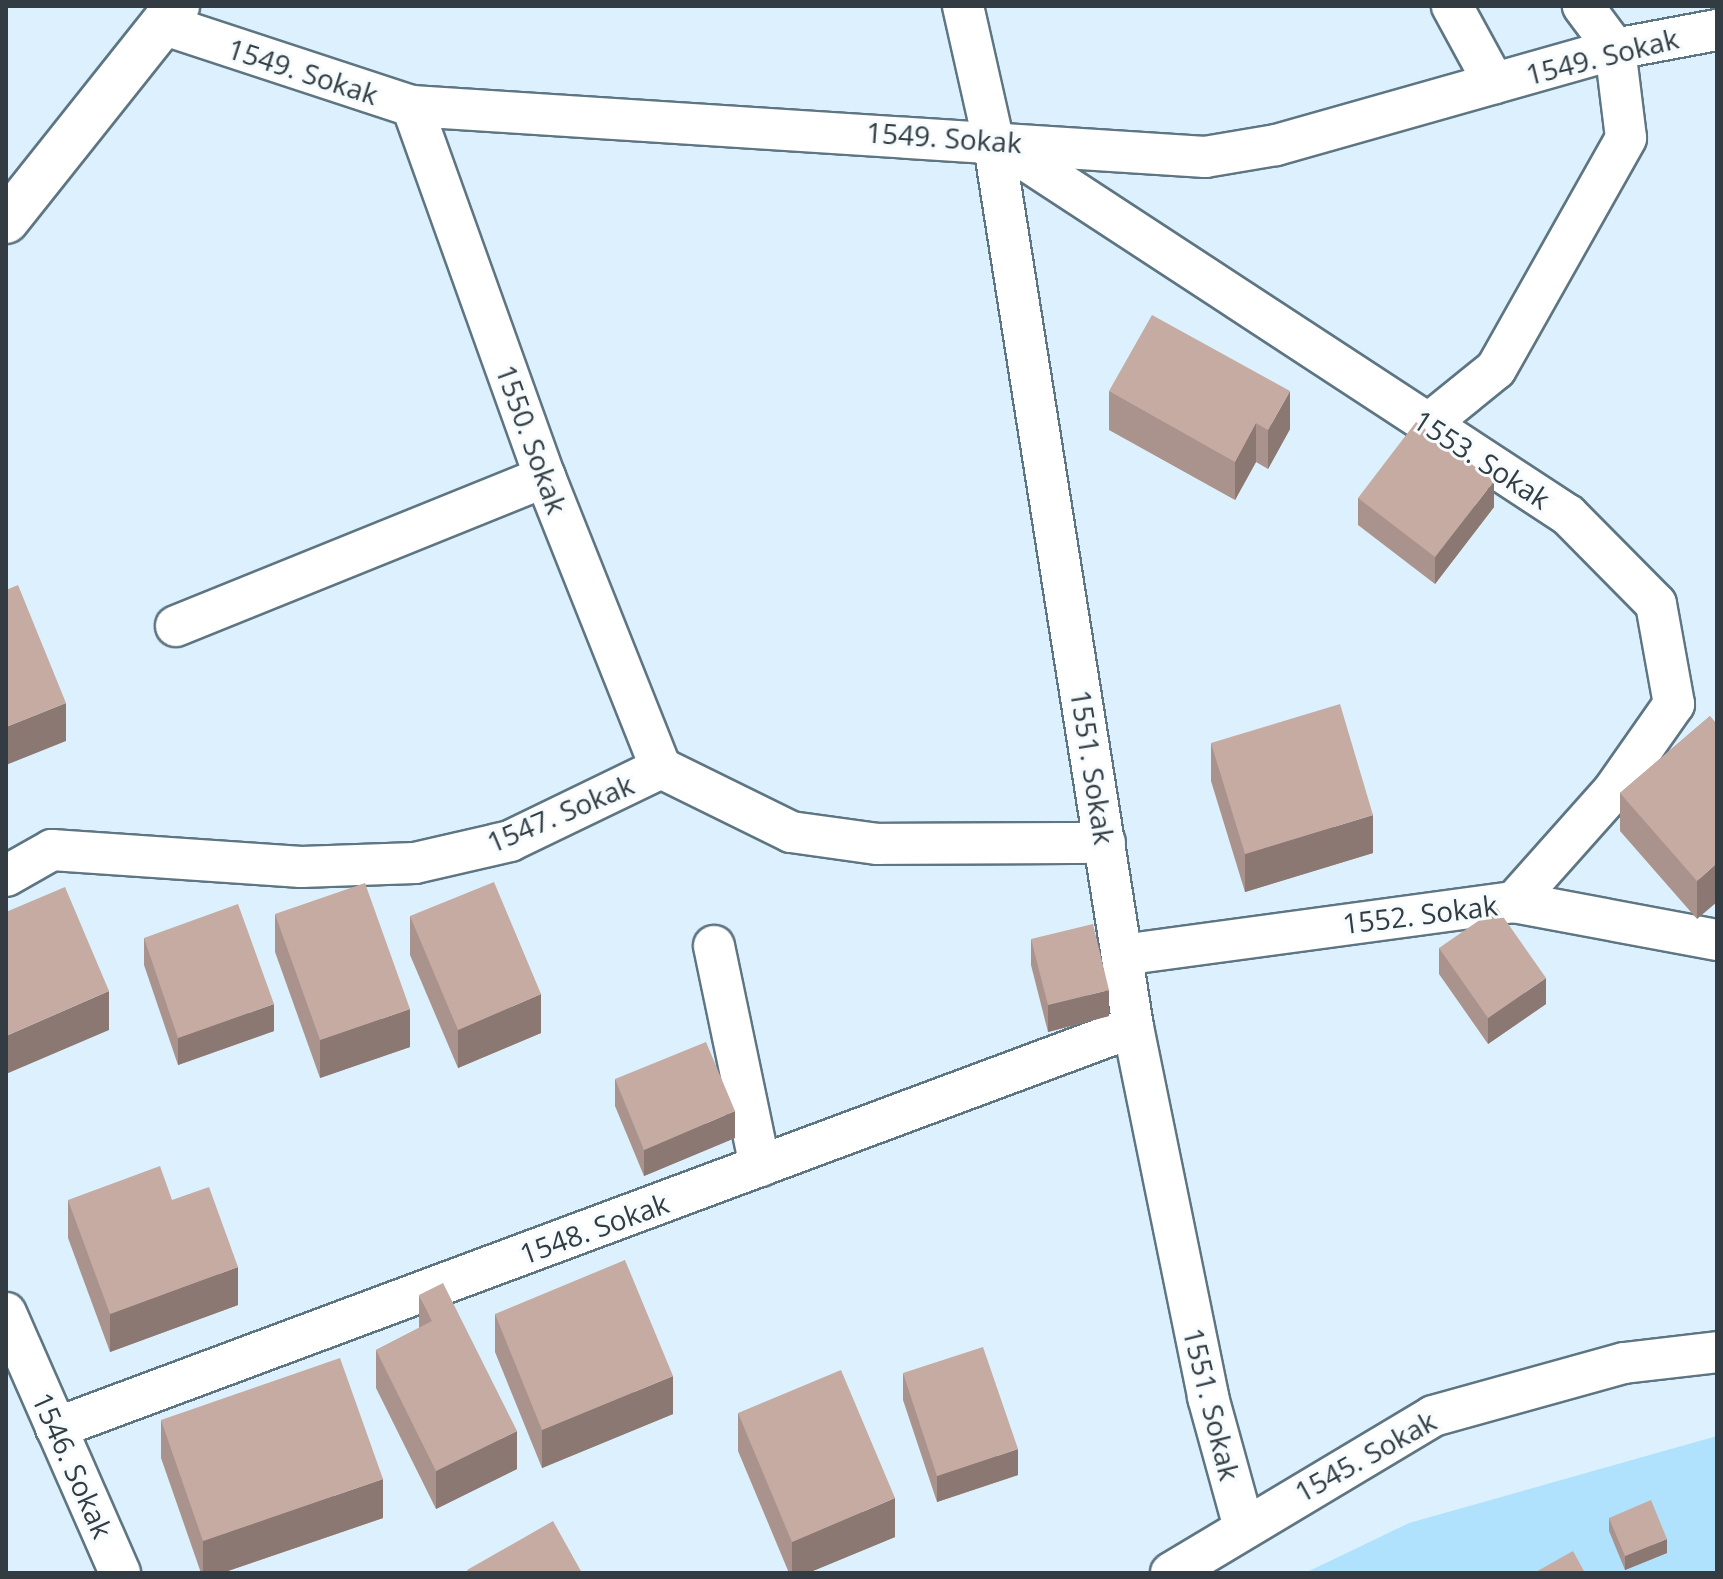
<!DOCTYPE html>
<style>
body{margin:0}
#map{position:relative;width:1723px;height:1579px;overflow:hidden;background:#dcf1fd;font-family:"Open Sans",sans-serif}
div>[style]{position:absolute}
.green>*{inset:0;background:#b0e2fd}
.roads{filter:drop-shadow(2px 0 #5e7582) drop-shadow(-2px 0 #5e7582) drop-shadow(0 2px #5e7582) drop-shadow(0 -2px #5e7582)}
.minor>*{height:40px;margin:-20px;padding:0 20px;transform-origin:20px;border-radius:20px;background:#fff}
.tertiary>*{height:44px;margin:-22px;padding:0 22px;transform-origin:22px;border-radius:22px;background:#fff}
.wall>*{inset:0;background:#aa938c}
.shaded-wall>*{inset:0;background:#8b7872}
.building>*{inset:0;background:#c6aba3}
span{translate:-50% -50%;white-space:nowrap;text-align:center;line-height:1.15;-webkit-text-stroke:6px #f6fbfe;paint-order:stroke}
.street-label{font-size:28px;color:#323c42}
.frame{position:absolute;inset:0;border:8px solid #323c42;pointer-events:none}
</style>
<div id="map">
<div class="green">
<div style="clip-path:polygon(1717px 1436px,1717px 1573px,1305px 1573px,1409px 1523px)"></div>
</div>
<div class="roads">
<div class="minor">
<div style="left:963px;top:6px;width:136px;rotate:77.3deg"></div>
<div style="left:993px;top:139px;width:899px;rotate:81.04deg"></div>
<div style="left:1133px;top:1027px;width:378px;rotate:78.5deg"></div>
<div style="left:1208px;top:1397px;width:132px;rotate:74.6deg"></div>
<div style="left:1452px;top:6px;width:88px;rotate:61.4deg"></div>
<div style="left:168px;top:26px;width:257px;rotate:18.2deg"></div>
<div style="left:412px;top:106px;width:795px;rotate:3.68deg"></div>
<div style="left:1205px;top:157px;width:72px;rotate:-9.6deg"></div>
<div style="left:1276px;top:145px;width:352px;rotate:-15.8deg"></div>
<div style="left:1615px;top:49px;width:104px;rotate:-10.6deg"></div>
<div style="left:412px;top:106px;width:394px;rotate:70.3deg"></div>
<div style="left:545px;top:477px;width:313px;rotate:68.3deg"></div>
<div style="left:998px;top:142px;width:681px;rotate:33.2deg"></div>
<div style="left:1568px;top:515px;width:125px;rotate:45.3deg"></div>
<div style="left:1656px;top:604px;width:102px;rotate:79.8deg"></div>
<div style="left:1674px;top:704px;width:106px;rotate:125deg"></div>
<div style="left:1613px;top:791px;width:149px;rotate:131.7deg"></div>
<div style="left:1428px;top:424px;width:87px;rotate:-39deg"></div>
<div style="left:1496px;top:369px;width:265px;rotate:-60.6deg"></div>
<div style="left:1626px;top:138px;width:90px;rotate:-97deg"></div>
<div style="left:1615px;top:49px;width:54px;rotate:-126.7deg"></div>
<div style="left:176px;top:626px;width:398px;rotate:-22deg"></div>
<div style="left:6px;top:876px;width:53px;rotate:-29.5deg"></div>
<div style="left:52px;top:850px;width:250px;rotate:3.9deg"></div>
<div style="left:301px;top:867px;width:114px;rotate:-2deg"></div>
<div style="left:415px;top:863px;width:98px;rotate:-13deg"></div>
<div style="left:510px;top:841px;width:168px;rotate:-25.8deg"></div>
<div style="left:661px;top:768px;width:145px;rotate:26.2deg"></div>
<div style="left:791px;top:832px;width:88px;rotate:7.9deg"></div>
<div style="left:878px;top:844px;width:227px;rotate:-0.3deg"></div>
<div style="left:714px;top:946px;width:225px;rotate:78.2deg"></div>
<div style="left:1122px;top:955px;width:396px;rotate:-7.7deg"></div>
<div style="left:1514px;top:902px;width:207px;rotate:10.6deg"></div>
<div style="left:6px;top:1313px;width:284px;rotate:66.3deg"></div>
<div style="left:56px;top:1428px;width:1149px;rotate:-20.42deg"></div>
<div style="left:1171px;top:1573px;width:305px;rotate:-30.9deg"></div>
<div style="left:1433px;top:1416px;width:198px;rotate:-15.5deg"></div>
<div style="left:1624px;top:1363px;width:94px;rotate:-6.7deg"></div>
</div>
<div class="tertiary">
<div style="left:6px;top:221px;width:275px;rotate:-51.5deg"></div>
</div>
</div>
<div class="wall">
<div style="clip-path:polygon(1109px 391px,1290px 429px,1268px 469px,1256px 462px,1235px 500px,1109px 430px)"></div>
<div style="clip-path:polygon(1358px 498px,1494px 507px,1435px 584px,1358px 525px)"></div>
<div style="clip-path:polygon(1710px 716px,1697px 919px,1620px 831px,1620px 793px)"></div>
<div style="clip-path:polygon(1211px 743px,1373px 853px,1245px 892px,1211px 781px)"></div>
<div style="clip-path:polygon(275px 914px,410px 1047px,320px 1078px,275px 952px)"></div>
<div style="clip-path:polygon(410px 916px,541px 1033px,458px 1068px,410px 955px)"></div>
<div style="clip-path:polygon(144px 938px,274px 1031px,178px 1065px,144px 965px)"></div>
<div style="clip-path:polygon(1031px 939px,1109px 1016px,1048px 1032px,1031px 965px)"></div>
<div style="clip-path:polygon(1439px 948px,1546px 1004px,1488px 1044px,1439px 974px)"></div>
<div style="clip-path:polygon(615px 1079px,735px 1138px,644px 1176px,615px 1106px)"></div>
<div style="clip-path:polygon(68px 1200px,172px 1200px,238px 1305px,110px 1352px,68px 1238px)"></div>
<div style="clip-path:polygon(419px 1295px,517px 1469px,436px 1509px,376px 1388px,376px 1350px,419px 1328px)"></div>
<div style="clip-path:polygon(495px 1314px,673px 1414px,542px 1468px,495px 1352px)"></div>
<div style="clip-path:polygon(903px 1373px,1018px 1475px,937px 1502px,903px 1400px)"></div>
<div style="clip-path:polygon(738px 1413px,895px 1537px,808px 1573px,789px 1573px,738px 1451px)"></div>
<div style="clip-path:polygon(161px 1420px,383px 1518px,222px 1573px,201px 1573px,161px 1458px)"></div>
<div style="clip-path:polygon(1609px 1518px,1667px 1553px,1625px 1570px,1609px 1531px)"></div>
</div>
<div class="shaded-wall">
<div style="clip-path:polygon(1290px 391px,1290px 429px,1268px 469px,1268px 430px)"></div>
<div style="clip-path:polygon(1256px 423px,1256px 462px,1235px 500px,1235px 462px)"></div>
<div style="clip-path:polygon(1494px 481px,1494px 507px,1435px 584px,1435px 557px)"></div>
<div style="clip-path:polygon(66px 703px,66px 741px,6px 765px,6px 727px)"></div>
<div style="clip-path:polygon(1373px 815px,1373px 853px,1245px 892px,1245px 854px)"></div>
<div style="clip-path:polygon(1717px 863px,1717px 902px,1697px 919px,1697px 881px)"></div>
<div style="clip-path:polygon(1546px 978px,1546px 1004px,1488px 1044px,1488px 1018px)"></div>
<div style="clip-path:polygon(1109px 990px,1109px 1016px,1048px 1032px,1048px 1005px)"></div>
<div style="clip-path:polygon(109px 991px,109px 1030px,6px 1074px,6px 1036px)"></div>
<div style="clip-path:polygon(541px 994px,541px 1033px,458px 1068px,458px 1030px)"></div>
<div style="clip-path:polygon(274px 1004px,274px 1031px,178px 1065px,178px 1038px)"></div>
<div style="clip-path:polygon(410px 1009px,410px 1047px,320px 1078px,320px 1040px)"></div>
<div style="clip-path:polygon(735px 1111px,735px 1138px,644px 1176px,644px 1150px)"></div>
<div style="clip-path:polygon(238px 1267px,238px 1305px,110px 1352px,110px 1314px)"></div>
<div style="clip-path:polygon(673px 1376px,673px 1414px,542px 1468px,542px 1430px)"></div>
<div style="clip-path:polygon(517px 1431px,517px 1469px,436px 1509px,436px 1471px)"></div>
<div style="clip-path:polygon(1018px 1449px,1018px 1475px,937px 1502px,937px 1476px)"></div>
<div style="clip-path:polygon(383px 1479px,383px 1518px,222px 1573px,203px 1573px,203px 1541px)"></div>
<div style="clip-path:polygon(895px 1498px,895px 1537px,808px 1573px,792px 1573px,792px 1542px)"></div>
<div style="clip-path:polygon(1667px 1539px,1667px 1553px,1625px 1570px,1625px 1556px)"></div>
</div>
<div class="building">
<div style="clip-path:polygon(1152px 315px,1290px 391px,1268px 430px,1256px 423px,1235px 462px,1109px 391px)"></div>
<div style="clip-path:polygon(1416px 422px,1494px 481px,1435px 557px,1358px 498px)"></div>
<div style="clip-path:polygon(18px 585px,66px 703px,6px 727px,6px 590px)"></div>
<div style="clip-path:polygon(1340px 704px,1373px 815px,1245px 854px,1211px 743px)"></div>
<div style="clip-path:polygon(1710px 716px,1717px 724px,1717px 863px,1697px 881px,1620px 793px)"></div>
<div style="clip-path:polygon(494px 882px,541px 994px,458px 1030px,410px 916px)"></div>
<div style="clip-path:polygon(365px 883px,410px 1009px,320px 1040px,275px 914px)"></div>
<div style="clip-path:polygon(65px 887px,109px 991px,6px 1036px,6px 912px)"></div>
<div style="clip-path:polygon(238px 904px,274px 1004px,178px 1038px,144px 938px)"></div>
<div style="clip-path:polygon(1497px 908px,1546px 978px,1488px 1018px,1439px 948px)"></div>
<div style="clip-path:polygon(1093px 924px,1109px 990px,1048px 1005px,1031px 939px)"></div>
<div style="clip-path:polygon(706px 1042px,735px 1111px,644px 1150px,615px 1079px)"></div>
<div style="clip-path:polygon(160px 1166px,172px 1200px,209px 1187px,238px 1267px,110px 1314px,68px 1200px)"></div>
<div style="clip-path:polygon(625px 1260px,673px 1376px,542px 1430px,495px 1314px)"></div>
<div style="clip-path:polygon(443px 1283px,517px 1431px,436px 1471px,376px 1350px,432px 1321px,419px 1295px)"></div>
<div style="clip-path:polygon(983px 1347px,1018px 1449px,937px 1476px,903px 1373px)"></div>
<div style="clip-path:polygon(340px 1358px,383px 1479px,203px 1541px,161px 1420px)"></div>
<div style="clip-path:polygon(841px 1370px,895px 1498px,792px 1542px,738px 1413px)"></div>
<div style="clip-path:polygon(1651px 1500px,1667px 1539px,1625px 1556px,1609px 1518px)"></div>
<div style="clip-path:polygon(553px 1521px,582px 1573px,469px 1573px,467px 1570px)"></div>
<div style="clip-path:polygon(1573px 1551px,1585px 1573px,1534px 1573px)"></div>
</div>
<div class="street-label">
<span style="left:1602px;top:56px;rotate:-14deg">1549. Sokak</span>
<span style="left:303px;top:71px;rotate:18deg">1549. Sokak</span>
<span style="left:944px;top:137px;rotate:4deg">1549. Sokak</span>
<span style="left:532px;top:439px;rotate:70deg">1550. Sokak</span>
<span style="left:1482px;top:459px;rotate:33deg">1553. Sokak</span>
<span style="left:1093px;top:767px;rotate:81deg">1551. Sokak</span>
<span style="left:560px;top:813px;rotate:-23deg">1547. Sokak</span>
<span style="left:1420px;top:914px;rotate:-7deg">1552. Sokak</span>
<span style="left:594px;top:1228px;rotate:-20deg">1548. Sokak</span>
<span style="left:1212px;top:1404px;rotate:76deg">1551. Sokak</span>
<span style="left:1365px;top:1456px;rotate:-29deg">1545. Sokak</span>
<span style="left:73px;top:1465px;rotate:66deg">1546. Sokak</span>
</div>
<div class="frame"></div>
</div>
